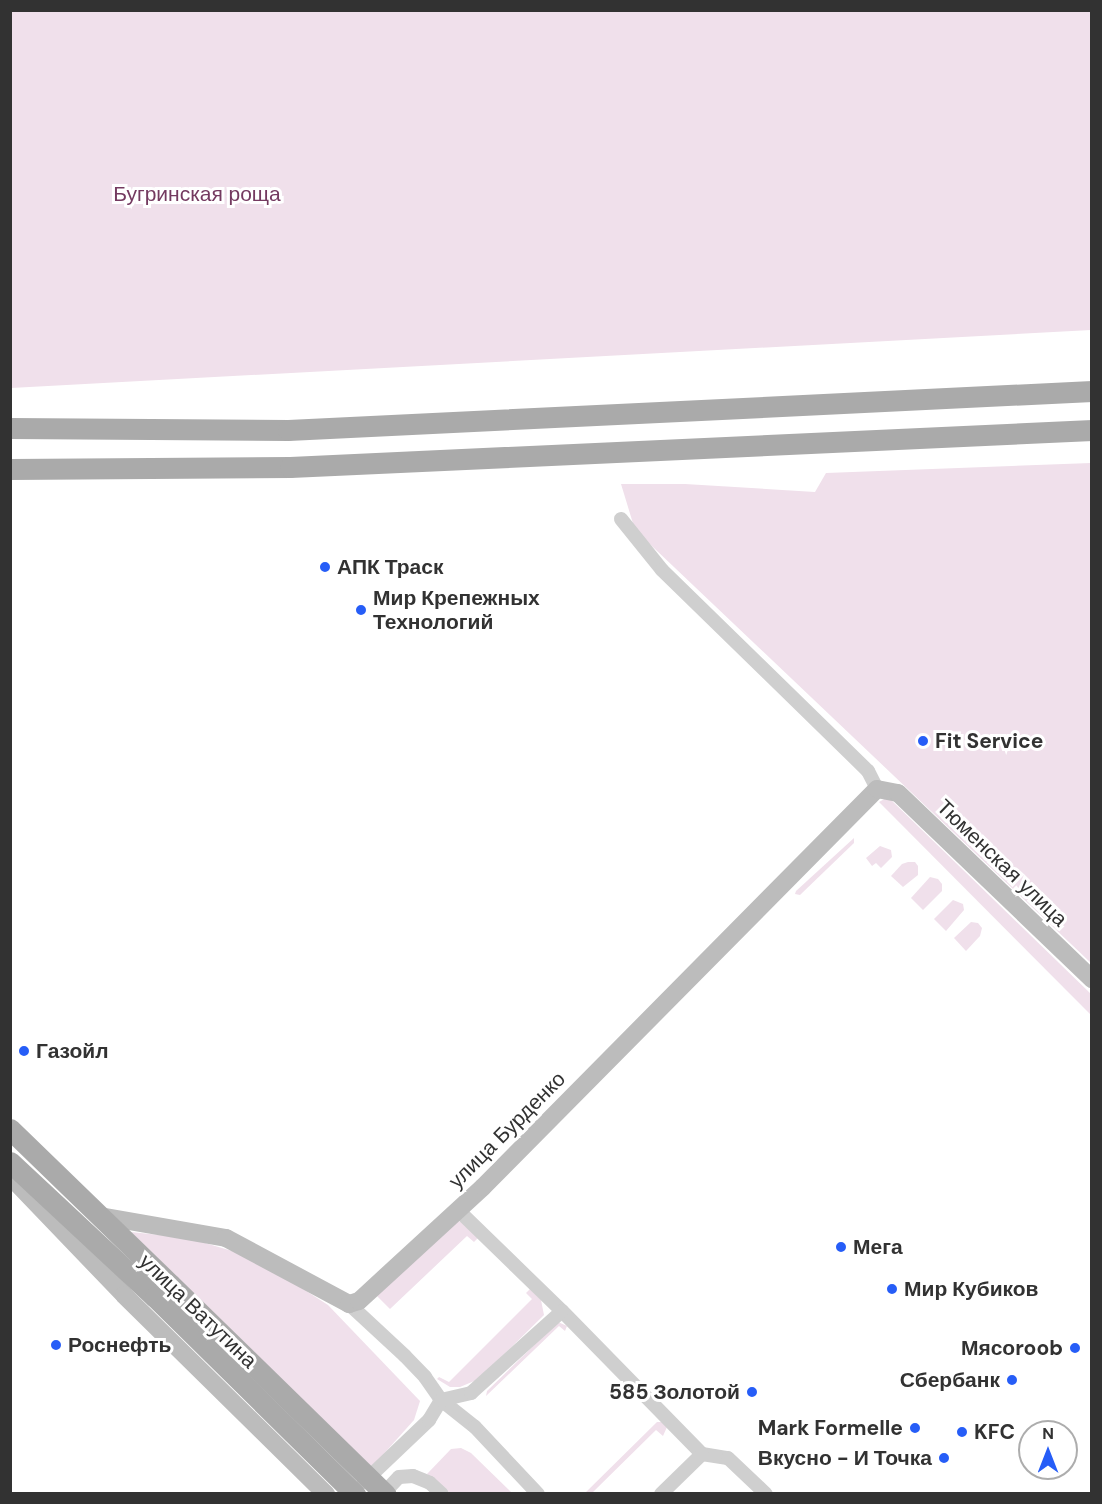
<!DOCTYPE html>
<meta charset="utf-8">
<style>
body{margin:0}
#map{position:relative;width:1102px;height:1504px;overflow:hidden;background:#fff;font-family:"DM Sans",sans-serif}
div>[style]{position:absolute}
.green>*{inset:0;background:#f0e0eb}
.street>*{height:14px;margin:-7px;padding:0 7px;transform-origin:7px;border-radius:7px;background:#cfcfcf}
.secondary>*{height:18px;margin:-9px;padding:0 9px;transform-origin:9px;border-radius:9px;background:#bcbcbc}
.primary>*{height:21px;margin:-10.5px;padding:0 10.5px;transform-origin:10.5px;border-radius:10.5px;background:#aaa}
.primary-bridge>*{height:21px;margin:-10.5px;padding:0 10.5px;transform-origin:10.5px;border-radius:10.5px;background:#aaa}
.dots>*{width:16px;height:16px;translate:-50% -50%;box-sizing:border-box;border:3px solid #fff;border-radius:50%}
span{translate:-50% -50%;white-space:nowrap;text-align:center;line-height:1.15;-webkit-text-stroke:6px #fff;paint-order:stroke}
.park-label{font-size:21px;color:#743a60}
.poi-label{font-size:21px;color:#323232;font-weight:700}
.left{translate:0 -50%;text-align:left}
.right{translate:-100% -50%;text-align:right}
.street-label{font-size:21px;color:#323232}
.frame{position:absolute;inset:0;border:12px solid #323232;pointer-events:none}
.north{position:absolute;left:1018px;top:1420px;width:60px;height:60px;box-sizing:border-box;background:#fff;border:2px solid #adadad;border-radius:50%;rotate:0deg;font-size:16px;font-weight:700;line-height:24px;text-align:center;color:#323232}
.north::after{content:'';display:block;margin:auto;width:21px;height:27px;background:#265df7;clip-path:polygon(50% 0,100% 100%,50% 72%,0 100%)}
</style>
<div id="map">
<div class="green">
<div style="clip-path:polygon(11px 10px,1091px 11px,1091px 330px,11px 388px)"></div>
<div style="clip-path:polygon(1091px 463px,1091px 963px,635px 530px,621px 484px,685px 484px,815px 492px,826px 473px)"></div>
<div style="clip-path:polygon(888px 797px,1091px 994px,1091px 1015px,879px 802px)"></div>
<div style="clip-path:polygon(854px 838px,854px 843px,800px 895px,795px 894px,796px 891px)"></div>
<div style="clip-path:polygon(880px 846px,891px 850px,892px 857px,881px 868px,876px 863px,872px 866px,866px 858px)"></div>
<div style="clip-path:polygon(908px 862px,915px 862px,918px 866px,918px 875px,903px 887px,891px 876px,902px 864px)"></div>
<div style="clip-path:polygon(930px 877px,938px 879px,942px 884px,942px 891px,923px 910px,911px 898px)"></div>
<div style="clip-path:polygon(953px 900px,963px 904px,964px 910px,946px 931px,934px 919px)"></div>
<div style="clip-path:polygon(971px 922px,978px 923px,982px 928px,980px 936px,966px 951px,954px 938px)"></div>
<div style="clip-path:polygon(457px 1221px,463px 1222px,478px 1238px,474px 1242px,467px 1236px,390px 1309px,377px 1296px)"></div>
<div style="clip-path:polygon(131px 1232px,188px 1238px,239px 1253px,269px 1267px,328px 1305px,420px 1401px,414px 1420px,372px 1467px)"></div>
<div style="clip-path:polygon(530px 1289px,541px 1300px,544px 1315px,479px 1379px,460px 1387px,450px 1387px,437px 1379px,439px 1377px,449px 1382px,532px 1299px,526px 1293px)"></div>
<div style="clip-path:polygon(558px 1322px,567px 1326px,565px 1331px,559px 1326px,486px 1396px,487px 1391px)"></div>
<div style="clip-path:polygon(657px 1422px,662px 1422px,667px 1427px,663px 1436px,656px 1430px,592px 1493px,584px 1494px)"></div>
<div style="clip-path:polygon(461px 1448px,471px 1453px,512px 1493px,450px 1493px,427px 1474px,451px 1449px)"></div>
</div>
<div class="street">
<div style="left:621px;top:519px;width:65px;rotate:51.2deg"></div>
<div style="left:662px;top:570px;width:288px;rotate:44.3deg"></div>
<div style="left:868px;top:771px;width:20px;rotate:63deg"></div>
<div style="left:458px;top:1210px;width:145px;rotate:44.2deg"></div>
<div style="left:562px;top:1311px;width:200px;rotate:45.6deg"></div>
<div style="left:702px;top:1454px;width:26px;rotate:9deg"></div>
<div style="left:728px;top:1458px;width:52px;rotate:43.5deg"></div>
<div style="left:349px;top:1304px;width:76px;rotate:42.9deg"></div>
<div style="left:405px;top:1356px;width:29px;rotate:46deg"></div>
<div style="left:425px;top:1377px;width:28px;rotate:55deg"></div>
<div style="left:441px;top:1400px;width:43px;rotate:38.5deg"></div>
<div style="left:475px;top:1427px;width:92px;rotate:46.8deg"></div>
<div style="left:364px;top:1482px;width:90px;rotate:-43.6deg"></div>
<div style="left:429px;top:1420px;width:23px;rotate:-59deg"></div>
<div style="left:441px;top:1400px;width:31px;rotate:-13deg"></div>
<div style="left:471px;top:1393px;width:122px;rotate:-42deg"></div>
<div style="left:383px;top:1494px;width:23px;rotate:-47deg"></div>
<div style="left:399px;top:1477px;width:14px;rotate:-4deg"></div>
<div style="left:413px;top:1476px;width:18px;rotate:22deg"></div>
<div style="left:430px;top:1483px;width:16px;rotate:43deg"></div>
<div style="left:661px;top:1494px;width:57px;rotate:-44.3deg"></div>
</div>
<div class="secondary">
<div style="left:10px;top:1176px;width:165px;rotate:46.2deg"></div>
<div style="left:124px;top:1295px;width:284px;rotate:44.6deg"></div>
<div style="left:100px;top:1216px;width:128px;rotate:9.9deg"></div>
<div style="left:226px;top:1238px;width:140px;rotate:28.2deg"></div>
<div style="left:349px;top:1304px;width:10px;rotate:-17deg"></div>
<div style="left:359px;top:1301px;width:168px;rotate:-42.6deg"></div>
<div style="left:483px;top:1187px;width:560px;rotate:-45.29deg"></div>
<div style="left:877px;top:789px;width:21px;rotate:11deg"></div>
<div style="left:898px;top:793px;width:269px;rotate:43.8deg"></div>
</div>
<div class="primary">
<div style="left:10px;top:428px;width:278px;rotate:0.4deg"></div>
<div style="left:288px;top:430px;width:805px;rotate:-2.78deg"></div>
<div style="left:10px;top:469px;width:280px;rotate:-0.4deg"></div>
<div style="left:290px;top:467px;width:803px;rotate:-2.64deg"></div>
<div style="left:10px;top:1129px;width:223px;rotate:44.1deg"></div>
<div style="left:10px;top:1162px;width:198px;rotate:43deg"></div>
</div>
<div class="primary-bridge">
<div style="left:170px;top:1284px;width:301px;rotate:44.3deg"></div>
<div style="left:155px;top:1297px;width:281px;rotate:44.6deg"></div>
</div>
<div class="dots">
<div style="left:325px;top:567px;background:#265df7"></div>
<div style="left:361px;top:610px;background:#265df7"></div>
<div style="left:923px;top:741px;background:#265df7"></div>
<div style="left:24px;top:1051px;background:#265df7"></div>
<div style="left:841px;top:1247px;background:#265df7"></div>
<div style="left:892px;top:1289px;background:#265df7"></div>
<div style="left:56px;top:1345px;background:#265df7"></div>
<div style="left:1075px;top:1348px;background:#265df7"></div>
<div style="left:1012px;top:1380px;background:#265df7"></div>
<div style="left:752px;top:1392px;background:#265df7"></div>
<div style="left:915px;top:1428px;background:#265df7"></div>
<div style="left:962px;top:1432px;background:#265df7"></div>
<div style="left:944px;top:1458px;background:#265df7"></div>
</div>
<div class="park-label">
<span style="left:197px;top:194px">Бугринская роща</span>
</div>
<div class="poi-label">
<span class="left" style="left:337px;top:567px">АПК Траск</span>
<span class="left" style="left:373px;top:610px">Мир Крепежных<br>Технологий</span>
<span class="left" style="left:935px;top:741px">Fit Service</span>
<span class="left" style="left:36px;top:1051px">Газойл</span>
<span class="left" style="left:853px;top:1247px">Мега</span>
<span class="left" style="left:904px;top:1289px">Мир Кубиков</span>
<span class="left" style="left:68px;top:1345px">Роснефть</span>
<span class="right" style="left:1063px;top:1348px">Мясоroob</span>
<span class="right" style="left:1000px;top:1380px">Сбербанк</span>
<span class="right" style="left:740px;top:1392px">585 Золотой</span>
<span class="right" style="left:903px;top:1428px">Mark Formelle</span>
<span class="left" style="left:974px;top:1432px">KFC</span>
<span class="right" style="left:932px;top:1458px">Вкусно - И Точка</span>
</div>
<div class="street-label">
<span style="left:1002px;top:863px;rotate:44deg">Тюменская улица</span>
<span style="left:507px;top:1130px;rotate:-45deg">улица Бурденко</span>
<span style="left:198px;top:1311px;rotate:44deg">улица Ватутина</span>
</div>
<div class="frame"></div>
<div class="north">N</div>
</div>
